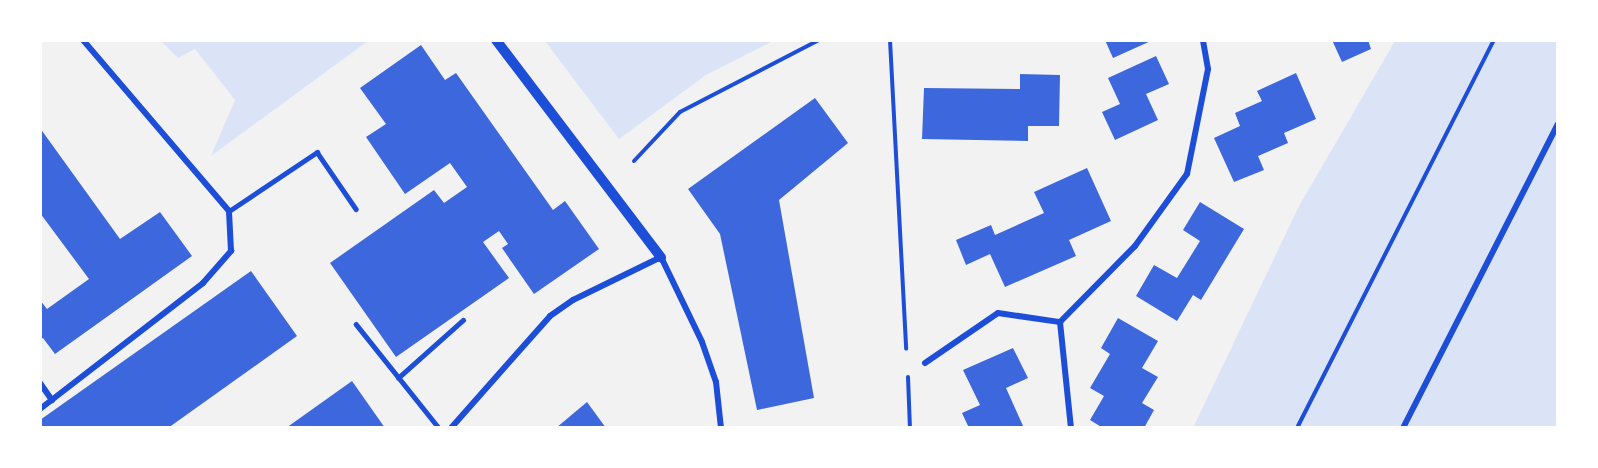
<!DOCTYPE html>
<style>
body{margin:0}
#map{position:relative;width:1598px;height:468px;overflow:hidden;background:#f2f2f2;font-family:Ubuntu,sans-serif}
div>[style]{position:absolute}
.green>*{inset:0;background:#dbe4f7}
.building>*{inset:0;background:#3d67dc}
.path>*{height:4px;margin:-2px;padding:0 2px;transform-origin:2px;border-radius:2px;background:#1d4ed8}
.service>*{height:4.5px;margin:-2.25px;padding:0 2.25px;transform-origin:2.25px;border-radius:2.25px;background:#1d4ed8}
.minor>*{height:6px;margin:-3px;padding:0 3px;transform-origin:3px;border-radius:3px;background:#1d4ed8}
.tertiary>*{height:10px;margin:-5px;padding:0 5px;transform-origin:5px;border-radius:5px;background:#1d4ed8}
span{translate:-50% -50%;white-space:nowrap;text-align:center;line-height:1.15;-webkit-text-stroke:4.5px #fff;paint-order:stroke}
.frame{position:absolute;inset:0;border:42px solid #fff;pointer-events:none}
</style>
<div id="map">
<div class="green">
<div style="clip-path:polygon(161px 41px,368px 41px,211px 156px,235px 100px,195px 49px,178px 58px)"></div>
<div style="clip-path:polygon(545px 41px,773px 41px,706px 75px,619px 139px)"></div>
<div style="clip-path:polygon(1395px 41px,1557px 41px,1557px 427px,1193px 428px,1299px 206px)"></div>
</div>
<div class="building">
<div style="clip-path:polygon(1105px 40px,1153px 40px,1113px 58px)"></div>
<div style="clip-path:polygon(1332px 40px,1368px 40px,1371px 49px,1342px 62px)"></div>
<div style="clip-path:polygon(421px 45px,445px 80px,456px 73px,553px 210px,565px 201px,599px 249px,534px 294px,502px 248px,508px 244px,499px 231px,483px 242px,509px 278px,396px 357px,330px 263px,434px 190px,444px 203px,467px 187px,450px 163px,405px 194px,366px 137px,386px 124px,360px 88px)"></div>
<div style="clip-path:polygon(1156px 56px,1169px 84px,1146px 94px,1158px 120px,1115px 140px,1102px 112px,1120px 104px,1108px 78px)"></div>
<div style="clip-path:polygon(1296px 73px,1316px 119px,1284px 133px,1288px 143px,1258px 156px,1264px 170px,1234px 182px,1214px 138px,1240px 126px,1235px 113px,1262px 101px,1257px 91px)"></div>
<div style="clip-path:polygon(1020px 74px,1060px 75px,1059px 126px,1028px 126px,1028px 141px,922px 139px,924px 88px,1020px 89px)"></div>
<div style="clip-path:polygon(815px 98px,848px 143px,779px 200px,814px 398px,757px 410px,720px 234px,688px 189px)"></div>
<div style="clip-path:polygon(40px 128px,120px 239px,160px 212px,192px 256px,55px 354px,43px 338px,40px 340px,40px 300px,47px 309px,89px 279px,40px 213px)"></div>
<div style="clip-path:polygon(1087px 168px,1111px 221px,1069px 240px,1076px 256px,1005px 287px,990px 254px,966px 265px,956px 240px,991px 225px,995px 235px,1044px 213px,1034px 192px)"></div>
<div style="clip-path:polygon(1200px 202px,1244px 229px,1201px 300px,1193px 295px,1177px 321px,1136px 296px,1154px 265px,1177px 278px,1200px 241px,1183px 230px)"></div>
<div style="clip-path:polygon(251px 271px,297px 336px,168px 428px,40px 428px,40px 420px)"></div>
<div style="clip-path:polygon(1118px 318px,1158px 341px,1142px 368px,1158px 377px,1142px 403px,1154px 410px,1144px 428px,1103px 428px,1090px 420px,1104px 396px,1090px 388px,1110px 354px,1101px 348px)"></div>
<div style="clip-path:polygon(1013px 348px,1028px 378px,1006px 388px,1024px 428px,969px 428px,962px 413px,980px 405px,963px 370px)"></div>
<div style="clip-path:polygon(352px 381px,385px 428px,286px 428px)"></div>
<div style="clip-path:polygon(587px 402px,606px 428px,556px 428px)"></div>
</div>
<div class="path">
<div style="left:890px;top:40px;width:309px;rotate:87deg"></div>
<div style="left:634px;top:161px;width:67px;rotate:-46.8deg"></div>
<div style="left:680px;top:112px;width:157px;rotate:-27.4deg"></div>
<div style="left:908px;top:377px;width:51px;rotate:87.8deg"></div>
<div style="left:1297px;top:428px;width:435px;rotate:-63.1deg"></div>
</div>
<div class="service">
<div style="left:229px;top:211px;width:106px;rotate:-33.8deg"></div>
<div style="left:317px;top:152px;width:69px;rotate:55.6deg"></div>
<div style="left:356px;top:324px;width:133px;rotate:51.4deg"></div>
<div style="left:398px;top:378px;width:87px;rotate:-41.7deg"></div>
</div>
<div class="minor">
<div style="left:1060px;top:322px;width:107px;rotate:-45.4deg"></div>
<div style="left:1135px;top:246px;width:89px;rotate:-54.2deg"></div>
<div style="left:1187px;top:174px;width:107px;rotate:-78.7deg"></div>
<div style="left:1208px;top:69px;width:29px;rotate:-100deg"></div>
<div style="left:1060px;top:322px;width:107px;rotate:84.1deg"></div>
<div style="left:925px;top:363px;width:88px;rotate:-34.4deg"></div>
<div style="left:998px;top:313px;width:63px;rotate:8.3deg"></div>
<div style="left:40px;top:383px;width:21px;rotate:55deg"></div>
<div style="left:40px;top:409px;width:206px;rotate:-37.7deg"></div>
<div style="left:203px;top:283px;width:43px;rotate:-48.8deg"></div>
<div style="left:231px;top:251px;width:40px;rotate:-92.9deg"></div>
<div style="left:229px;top:211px;width:225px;rotate:-130.5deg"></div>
<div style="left:451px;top:428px;width:149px;rotate:-48.5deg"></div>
<div style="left:550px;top:316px;width:28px;rotate:-35deg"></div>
<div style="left:573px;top:300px;width:98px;rotate:-26deg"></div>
<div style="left:661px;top:257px;width:94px;rotate:64.2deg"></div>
<div style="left:702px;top:342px;width:42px;rotate:70.7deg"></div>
<div style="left:716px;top:382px;width:46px;rotate:83.8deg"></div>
<div style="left:1403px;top:428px;width:341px;rotate:-63deg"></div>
</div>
<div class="tertiary">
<div style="left:496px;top:40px;width:273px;rotate:52.8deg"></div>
</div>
<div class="frame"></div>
</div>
